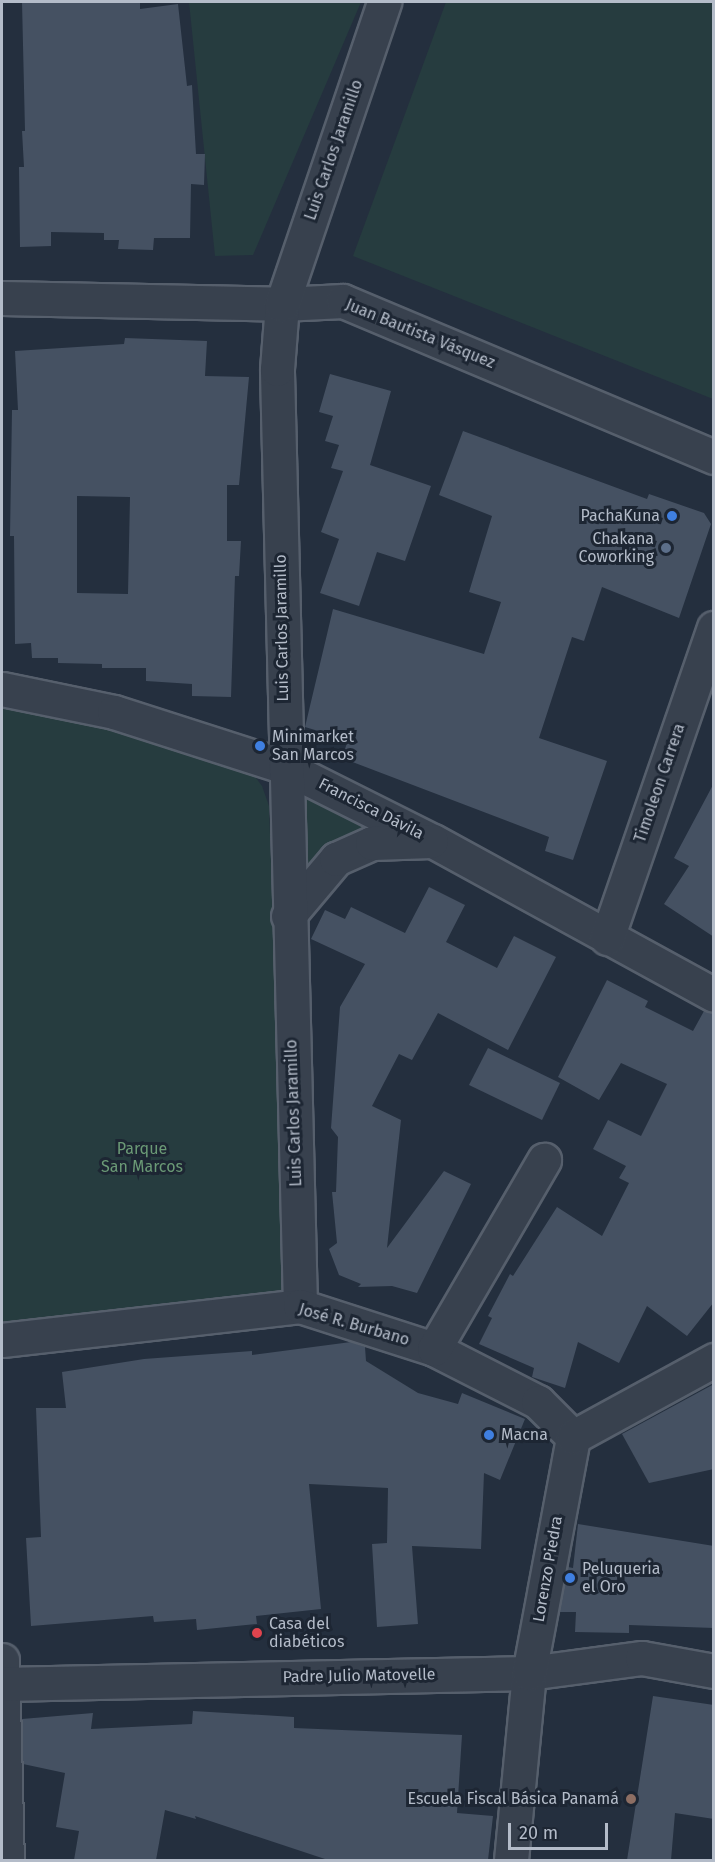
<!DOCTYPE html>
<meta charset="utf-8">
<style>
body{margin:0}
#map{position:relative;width:715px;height:1862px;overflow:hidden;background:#242f3e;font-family:"Fira Sans",sans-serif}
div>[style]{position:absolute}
.green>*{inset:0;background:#263c3f}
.building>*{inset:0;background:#455162}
.roads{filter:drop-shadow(2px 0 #565f6c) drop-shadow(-2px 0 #565f6c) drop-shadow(0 2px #565f6c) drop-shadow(0 -2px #565f6c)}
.minor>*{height:33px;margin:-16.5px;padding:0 16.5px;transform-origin:16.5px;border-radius:16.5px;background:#38414e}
.dots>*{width:16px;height:16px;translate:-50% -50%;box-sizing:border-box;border:3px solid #1d2633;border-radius:50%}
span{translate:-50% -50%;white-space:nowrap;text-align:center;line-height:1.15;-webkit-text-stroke:6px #1d2633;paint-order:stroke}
.street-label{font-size:16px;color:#b4bcc9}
.poi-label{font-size:16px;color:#b4bcc9}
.right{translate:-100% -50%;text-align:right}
.left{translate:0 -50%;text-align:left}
.park-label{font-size:16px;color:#6b9a76}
.frame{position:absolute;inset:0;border:3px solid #b4bcc9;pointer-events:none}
.scale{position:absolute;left:508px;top:1823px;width:100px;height:27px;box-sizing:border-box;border:3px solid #b4bcc9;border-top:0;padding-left:8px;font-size:18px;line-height:21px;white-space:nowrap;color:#b4bcc9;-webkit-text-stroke:4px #1d2633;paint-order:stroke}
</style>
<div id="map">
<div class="green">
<div style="clip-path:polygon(189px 2px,361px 2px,253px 255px,215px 256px)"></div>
<div style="clip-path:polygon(446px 2px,713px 2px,713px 399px,353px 256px)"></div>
<div style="clip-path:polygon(2px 707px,108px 728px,189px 752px,253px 774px,262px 786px,269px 806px,286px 1294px,2px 1325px)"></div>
<div style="clip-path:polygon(296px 782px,397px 831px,296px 894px)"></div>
</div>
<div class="building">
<div style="clip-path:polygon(22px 2px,140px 2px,140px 9px,178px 4px,187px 86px,192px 85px,196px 154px,205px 154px,204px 185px,191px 184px,190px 238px,154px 238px,153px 250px,118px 249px,119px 240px,104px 240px,104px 233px,51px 232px,51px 246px,20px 247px,19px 167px,24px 167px,22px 131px,25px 131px)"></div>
<div style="clip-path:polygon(evenodd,125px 338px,207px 341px,205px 376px,249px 377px,239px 485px,227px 485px,227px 541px,241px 541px,239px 576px,235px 576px,231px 697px,192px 696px,192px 684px,146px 681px,146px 668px,102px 668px,102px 664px,58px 663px,58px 658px,32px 658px,31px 643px,15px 644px,14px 536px,10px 536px,12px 410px,18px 410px,15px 351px,124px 344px,125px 338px,77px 496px,130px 497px,128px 594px,77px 593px,77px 496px)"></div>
<div style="clip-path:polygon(330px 374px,391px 391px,370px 465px,431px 486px,405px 561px,377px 552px,359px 606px,320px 593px,339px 539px,321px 532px,343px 471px,331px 468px,339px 445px,325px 441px,333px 416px,319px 412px)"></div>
<div style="clip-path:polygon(463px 431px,647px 499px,649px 494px,704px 513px,711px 524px,679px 618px,602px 587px,584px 641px,572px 637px,539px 738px,607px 761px,573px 860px,545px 851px,549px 837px,342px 758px,348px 740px,305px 727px,333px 609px,484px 654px,501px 602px,469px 592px,492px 516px,439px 495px)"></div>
<div style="clip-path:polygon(714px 783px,714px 937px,664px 904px,689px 866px,674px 858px)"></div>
<div style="clip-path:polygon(429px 887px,465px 905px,446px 942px,497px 968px,514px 936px,556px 957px,508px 1050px,438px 1013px,412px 1060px,399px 1054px,372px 1106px,401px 1120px,387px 1248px,444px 1171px,471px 1184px,417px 1293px,392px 1286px,358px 1287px,361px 1284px,339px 1275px,329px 1249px,337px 1243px,332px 1192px,336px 1192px,338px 1137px,331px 1128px,340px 1007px,365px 964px,311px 939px,325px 910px,345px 919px,351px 907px,405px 933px)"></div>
<div style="clip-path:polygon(607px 980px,648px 1001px,645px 1007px,693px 1031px,704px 1011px,714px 1014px,714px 1302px,687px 1336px,647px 1306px,619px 1363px,578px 1342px,565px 1388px,532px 1377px,534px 1368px,479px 1344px,492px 1318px,488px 1316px,510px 1274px,513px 1276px,557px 1207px,602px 1236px,629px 1183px,619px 1178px,626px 1166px,593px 1149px,608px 1120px,641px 1136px,667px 1084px,621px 1063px,599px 1100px,558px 1077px)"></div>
<div style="clip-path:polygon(488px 1048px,560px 1083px,542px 1120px,469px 1085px)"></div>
<div style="clip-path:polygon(351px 1342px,365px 1347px,366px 1361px,418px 1393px,458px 1404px,462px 1393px,525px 1419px,500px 1480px,484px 1473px,481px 1549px,412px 1546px,418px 1624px,377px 1627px,372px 1544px,387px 1543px,388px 1488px,309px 1484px,321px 1609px,256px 1616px,257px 1624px,197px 1630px,196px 1619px,154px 1622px,153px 1616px,31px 1626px,26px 1538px,41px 1537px,36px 1408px,66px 1408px,62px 1372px,144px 1359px,252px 1351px,252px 1355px)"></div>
<div style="clip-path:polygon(714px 1384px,714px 1469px,649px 1483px,622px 1434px)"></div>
<div style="clip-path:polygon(578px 1524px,714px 1546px,714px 1628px,629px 1625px,629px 1633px,575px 1632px,576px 1612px,559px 1612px,568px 1567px,573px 1568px)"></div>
<div style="clip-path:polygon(653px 1696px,714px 1705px,714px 1819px,675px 1813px,671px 1860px,627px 1860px)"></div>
<div style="clip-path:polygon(193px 1711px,294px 1717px,294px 1728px,462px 1735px,457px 1813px,493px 1816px,488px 1860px,328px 1860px,195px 1816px,196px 1819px,165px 1810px,156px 1860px,74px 1860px,79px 1831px,56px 1827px,65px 1773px,23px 1764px,22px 1719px,93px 1713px,91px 1729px,192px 1724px)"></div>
</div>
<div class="roads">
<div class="minor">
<div style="left:2px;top:298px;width:280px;rotate:1.2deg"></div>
<div style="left:282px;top:304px;width:61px;rotate:-2.8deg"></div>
<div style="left:343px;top:301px;width:402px;rotate:22.8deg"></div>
<div style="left:2px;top:689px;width:114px;rotate:11.6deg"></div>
<div style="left:114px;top:712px;width:180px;rotate:17.8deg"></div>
<div style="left:285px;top:767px;width:165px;rotate:26.6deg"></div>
<div style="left:433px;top:841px;width:320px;rotate:28.7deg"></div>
<div style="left:288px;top:916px;width:75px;rotate:-49.9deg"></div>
<div style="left:336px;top:859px;width:39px;rotate:-24deg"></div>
<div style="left:372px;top:843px;width:59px;rotate:-1.9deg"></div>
<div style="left:607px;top:938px;width:328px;rotate:-71deg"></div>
<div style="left:300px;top:1306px;width:937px;rotate:-91.41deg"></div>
<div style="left:277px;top:369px;width:65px;rotate:-85.6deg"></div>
<div style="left:282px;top:304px;width:319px;rotate:-71.3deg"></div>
<div style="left:2px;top:1340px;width:300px;rotate:-6.5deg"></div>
<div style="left:300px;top:1306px;width:141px;rotate:17.8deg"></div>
<div style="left:434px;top:1349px;width:117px;rotate:27deg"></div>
<div style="left:538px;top:1402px;width:49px;rotate:45deg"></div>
<div style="left:434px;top:1349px;width:219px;rotate:-59.8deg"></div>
<div style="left:2px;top:1660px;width:200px;rotate:88.6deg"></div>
<div style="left:2px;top:1684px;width:527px;rotate:-1.2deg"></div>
<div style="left:529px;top:1673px;width:114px;rotate:-7.6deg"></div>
<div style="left:642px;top:1658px;width:73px;rotate:10.2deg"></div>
<div style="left:511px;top:1860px;width:188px;rotate:-84.5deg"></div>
<div style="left:529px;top:1673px;width:240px;rotate:-79.4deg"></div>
<div style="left:573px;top:1437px;width:161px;rotate:-28.6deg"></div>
</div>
</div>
<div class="dots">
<div style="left:672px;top:516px;background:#3f7fe0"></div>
<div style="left:666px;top:548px;background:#5c6f8a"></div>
<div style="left:260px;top:746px;background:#3f7fe0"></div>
<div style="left:489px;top:1435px;background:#3f7fe0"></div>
<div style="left:570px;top:1578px;background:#3f7fe0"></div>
<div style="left:257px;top:1633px;background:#e0444e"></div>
<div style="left:631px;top:1799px;background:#8d6e63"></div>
</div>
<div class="street-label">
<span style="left:334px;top:150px;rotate:-71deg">Luis Carlos Jaramillo</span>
<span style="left:420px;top:334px;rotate:22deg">Juan Bautista Vásquez</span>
<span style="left:282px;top:628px;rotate:-91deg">Luis Carlos Jaramillo</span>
<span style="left:660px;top:783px;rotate:-71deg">Timoleon Carrera</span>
<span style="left:371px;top:809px;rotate:27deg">Francisca Dávila</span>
<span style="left:294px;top:1113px;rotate:-92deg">Luis Carlos Jaramillo</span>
<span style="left:354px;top:1325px;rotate:16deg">José R. Burbano</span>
<span style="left:548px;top:1569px;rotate:-80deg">Lorenzo Piedra</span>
<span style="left:359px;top:1676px;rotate:-1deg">Padre Julio Matovelle</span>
</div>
<div class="poi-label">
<span class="right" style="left:660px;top:516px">PachaKuna</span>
<span class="right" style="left:654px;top:548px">Chakana<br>Coworking</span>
<span class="left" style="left:272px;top:746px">Minimarket<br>San Marcos</span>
<span class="left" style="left:501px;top:1435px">Macna</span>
<span class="left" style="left:582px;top:1578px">Peluqueria<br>el Oro</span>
<span class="left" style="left:269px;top:1633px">Casa del<br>diabéticos</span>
<span class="right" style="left:619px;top:1799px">Escuela Fiscal Básica Panamá</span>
</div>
<div class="park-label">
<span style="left:142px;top:1158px">Parque<br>San Marcos</span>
</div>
<div class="frame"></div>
<div class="scale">20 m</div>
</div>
